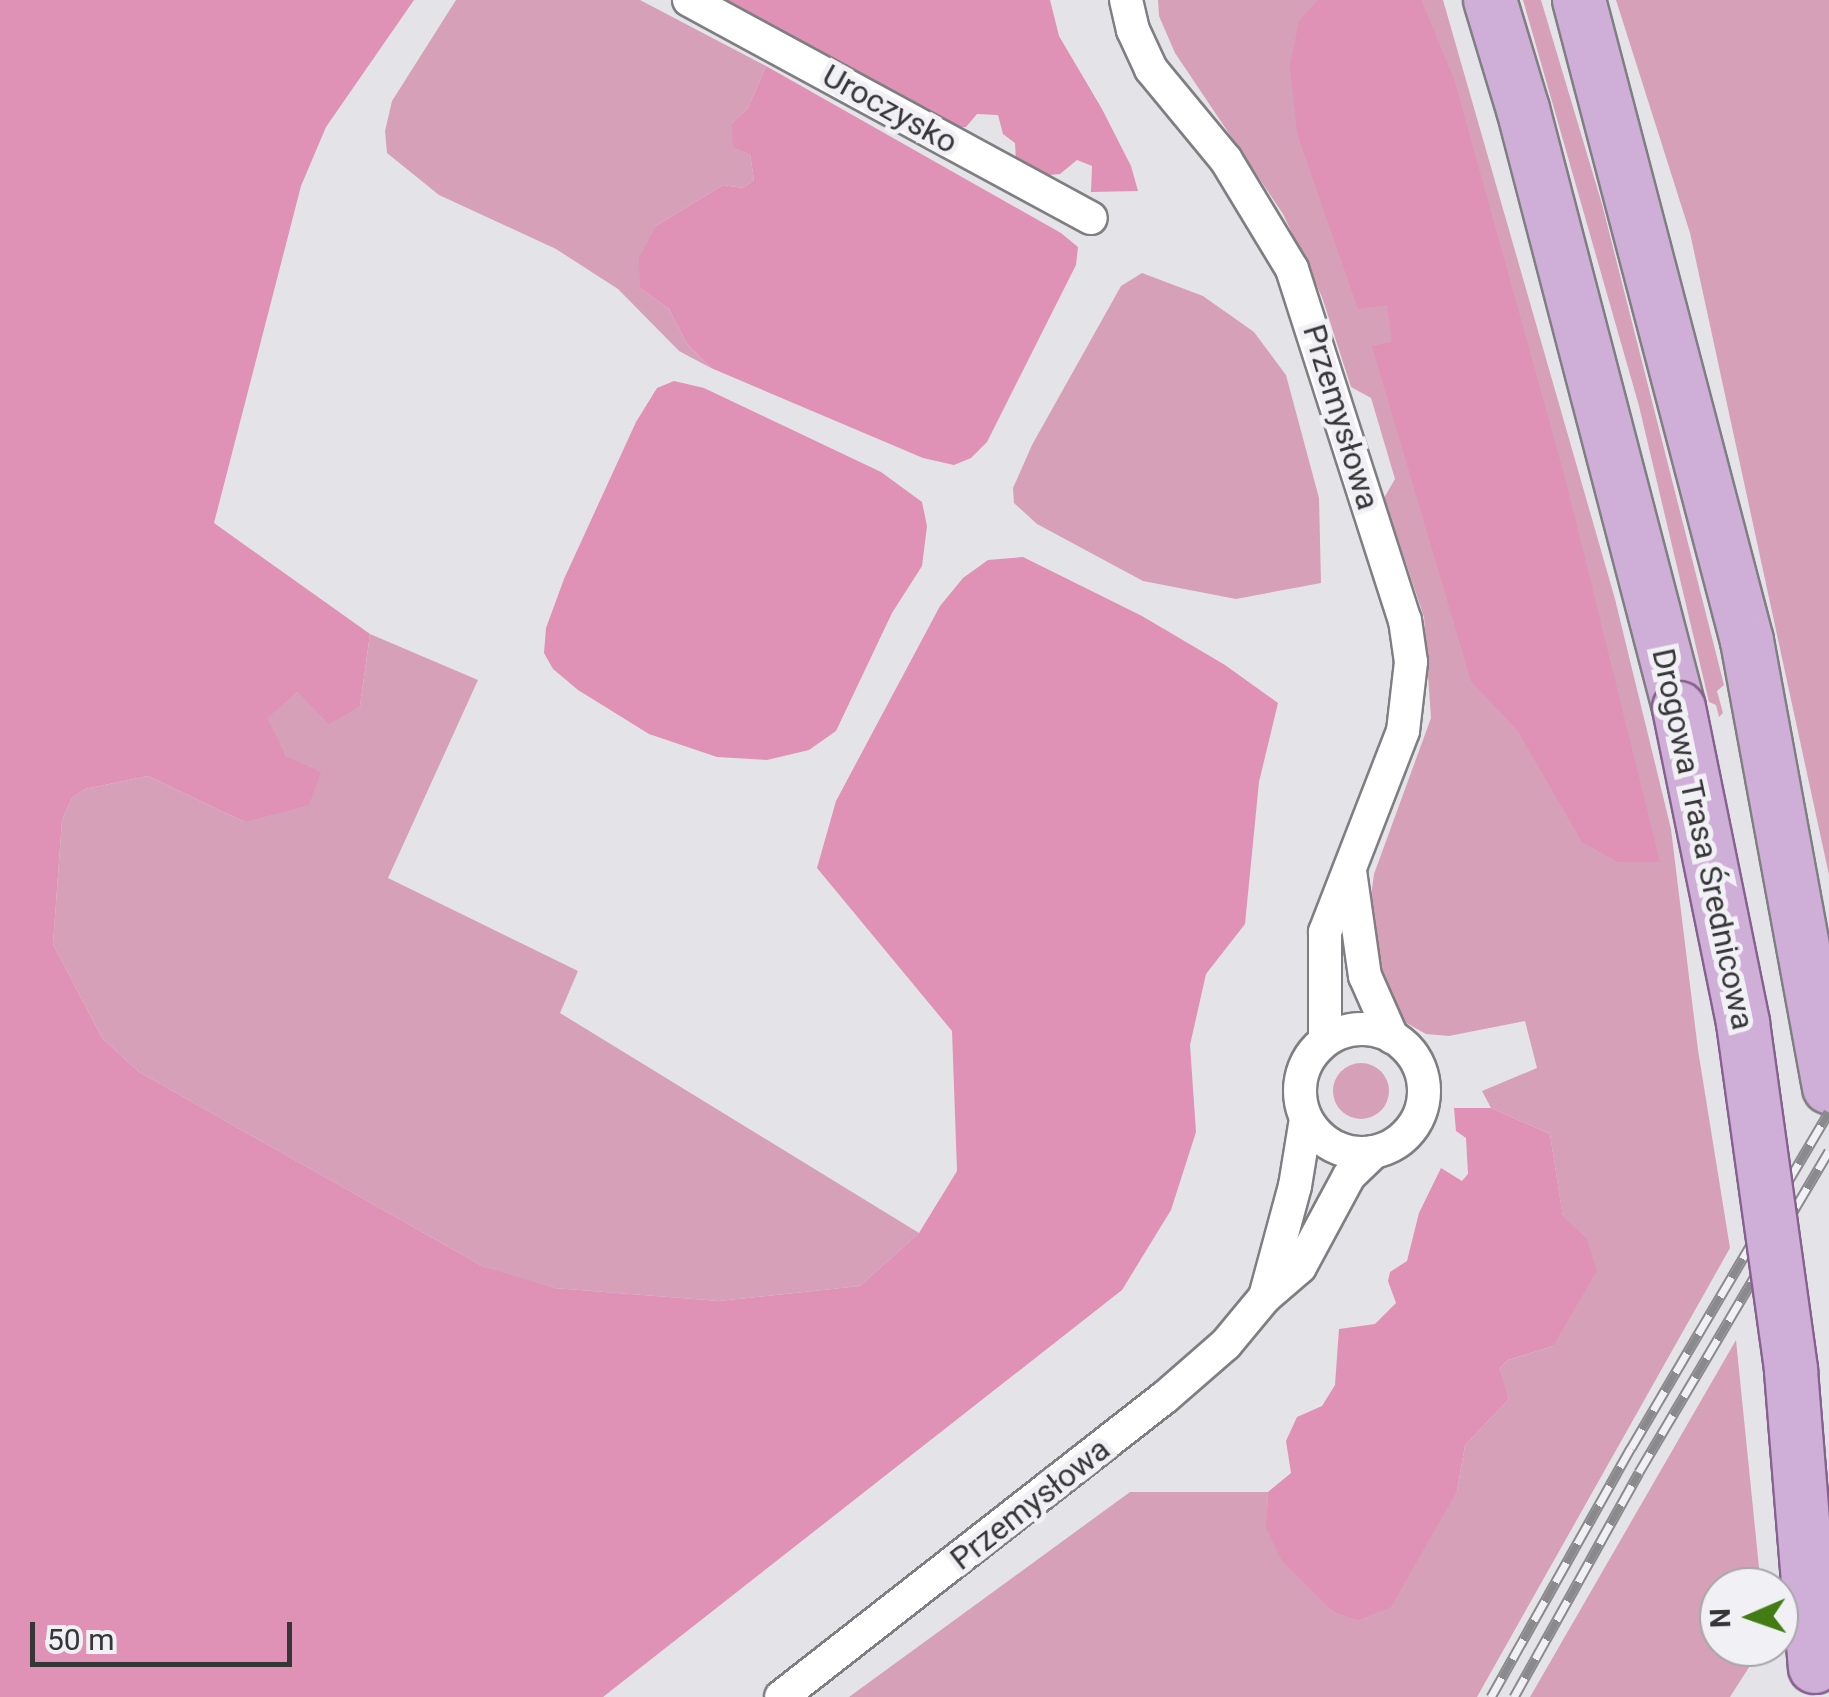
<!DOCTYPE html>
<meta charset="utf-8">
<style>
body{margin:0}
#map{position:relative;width:1829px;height:1697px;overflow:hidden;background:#e4e4e8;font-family:Roboto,sans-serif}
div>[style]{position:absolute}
.green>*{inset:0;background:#d6a0b9}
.round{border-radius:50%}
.forest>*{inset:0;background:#df91b6}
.roads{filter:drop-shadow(2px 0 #7f7e82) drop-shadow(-2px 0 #7f7e82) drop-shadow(0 2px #7f7e82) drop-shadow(0 -2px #7f7e82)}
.street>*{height:32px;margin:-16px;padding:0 16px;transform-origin:16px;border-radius:16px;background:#fff}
.street>.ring{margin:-16px;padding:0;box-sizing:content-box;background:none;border:32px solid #fff;border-radius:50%}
.primary>*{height:52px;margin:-26px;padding:0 26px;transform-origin:26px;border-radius:26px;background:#cfafd7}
.rail>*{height:11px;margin-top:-5.5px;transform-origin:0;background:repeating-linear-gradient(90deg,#f1f1f5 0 22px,#8a8a8d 0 44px);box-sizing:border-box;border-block:2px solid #8a8a8d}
.bridges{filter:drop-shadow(2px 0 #85628e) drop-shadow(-2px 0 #85628e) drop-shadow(0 2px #85628e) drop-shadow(0 -2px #85628e)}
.primary-bridge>*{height:52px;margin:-26px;padding:0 26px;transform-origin:26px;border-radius:26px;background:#cfafd7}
span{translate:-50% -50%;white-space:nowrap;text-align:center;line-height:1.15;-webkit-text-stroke:10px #f1f1f5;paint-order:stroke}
.street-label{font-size:32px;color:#363638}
.north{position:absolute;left:1699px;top:1567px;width:100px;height:100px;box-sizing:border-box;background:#f1f1f5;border:2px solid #a6a6a9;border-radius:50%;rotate:268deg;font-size:28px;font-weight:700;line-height:40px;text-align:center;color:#363638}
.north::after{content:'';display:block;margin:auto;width:35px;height:45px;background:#437c13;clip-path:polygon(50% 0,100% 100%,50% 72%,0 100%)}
.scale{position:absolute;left:30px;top:1622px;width:262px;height:45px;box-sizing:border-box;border:5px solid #363638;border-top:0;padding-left:12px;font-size:30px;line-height:35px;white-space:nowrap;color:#363638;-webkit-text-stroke:8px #f1f1f5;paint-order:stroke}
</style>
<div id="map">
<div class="green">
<div style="clip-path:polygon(456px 0,640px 0,766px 66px,748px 108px,732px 123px,750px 154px,754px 180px,743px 188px,723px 185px,656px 226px,640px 288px,669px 309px,687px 344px,711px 368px,679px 351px,618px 289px,556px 249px,439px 195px,387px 153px,385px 131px,392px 101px)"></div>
<div style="clip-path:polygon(1158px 0,1443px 0,1615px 599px,1671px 829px,1698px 1050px,1730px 1248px,1477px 1697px,849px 1697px,1130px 1492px,1268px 1492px,1267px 1528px,1332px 1611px,1457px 1491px,1465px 1445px,1509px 1399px,1498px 1370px,1508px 1360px,1553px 1346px,1586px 1237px,1563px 1218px,1550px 1134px,1491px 1108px,1482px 1091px,1537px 1068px,1525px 1021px,1449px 1036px,1426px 1034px,1401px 1020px,1376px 971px,1370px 904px,1374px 874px,1431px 718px,1424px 617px,1384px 498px,1395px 479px,1371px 398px,1351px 387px,1322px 297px,1283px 214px,1175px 53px,1159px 16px)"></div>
<div style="clip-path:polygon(1523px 0,1541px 0,1602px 204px,1724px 685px,1717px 691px,1723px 713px,1719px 717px,1716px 705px,1709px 702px,1639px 406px)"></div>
<div style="clip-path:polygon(1616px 0,1829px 0,1829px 875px,1690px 233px)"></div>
<div style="clip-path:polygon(1142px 273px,1203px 296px,1254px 332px,1286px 375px,1319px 498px,1321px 583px,1236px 599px,1143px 581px,1037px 524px,1014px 503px,1013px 488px,1032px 445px,1121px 286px)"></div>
<div style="clip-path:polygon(370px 634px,478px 680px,388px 878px,578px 971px,560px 1013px,919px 1233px,860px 1286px,719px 1301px,554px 1288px,520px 1281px,484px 1267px,139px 1072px,102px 1038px,53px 944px,62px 820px,72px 798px,85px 789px,148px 776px,245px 822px,287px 757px,266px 718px,298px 692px,360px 706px)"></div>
<div class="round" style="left:1333px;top:1063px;width:56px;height:56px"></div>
<div style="clip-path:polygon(1736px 1340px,1761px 1587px,1719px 1587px,1719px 1647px,1762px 1647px,1730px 1697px,1530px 1697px)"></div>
</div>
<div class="forest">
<div style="clip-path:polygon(0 0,414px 0,326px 127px,301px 186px,214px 523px,370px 634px,360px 706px,329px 724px,298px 692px,267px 718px,287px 757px,321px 772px,309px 805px,245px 822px,148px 776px,85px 789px,72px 798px,62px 820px,53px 944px,102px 1038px,139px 1072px,484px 1267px,554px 1288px,719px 1301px,860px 1286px,919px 1233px,957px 1171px,952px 1031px,817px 868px,836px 801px,940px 606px,963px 578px,988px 560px,1023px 557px,1142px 616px,1225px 665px,1278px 703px,1259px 782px,1245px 924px,1206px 974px,1190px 1045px,1196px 1132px,1171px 1210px,1122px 1290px,603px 1697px,0 1697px)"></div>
<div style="clip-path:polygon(714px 0,1050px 0,1059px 36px,1102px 109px,1131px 166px,1138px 191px,1091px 192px,1092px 166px,1077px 160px,1060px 174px,1038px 176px,1016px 162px,1015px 143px,1003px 134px,998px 115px,977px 114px,966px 127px,955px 128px)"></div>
<div style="clip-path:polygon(1318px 0,1421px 0,1454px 79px,1565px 478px,1660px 862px,1618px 862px,1582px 842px,1518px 731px,1471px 681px,1372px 346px,1392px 342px,1387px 305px,1358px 309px,1297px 133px,1290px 66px,1299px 21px)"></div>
<div style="clip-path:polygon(766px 66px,1061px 233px,1078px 247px,1076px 265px,987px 442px,971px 458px,954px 465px,923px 458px,711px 368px,687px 344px,669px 309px,640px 288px,639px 258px,656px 226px,723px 185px,743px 188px,754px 180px,750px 154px,733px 147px,732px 123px,748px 108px)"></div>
<div style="clip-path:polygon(674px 381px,704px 388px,881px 472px,922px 502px,927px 526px,922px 566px,892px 613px,836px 731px,809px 750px,767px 760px,717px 757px,649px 734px,578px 690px,553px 669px,544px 653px,546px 628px,564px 579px,636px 422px,657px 388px)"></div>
<div style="clip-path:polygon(1454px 1108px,1491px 1108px,1550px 1134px,1563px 1217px,1586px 1237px,1597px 1270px,1553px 1346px,1508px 1360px,1499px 1369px,1509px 1399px,1465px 1445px,1457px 1491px,1391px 1607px,1358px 1620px,1332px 1611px,1282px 1561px,1266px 1528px,1268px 1492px,1291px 1473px,1286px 1441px,1297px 1417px,1322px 1406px,1335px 1385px,1339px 1329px,1375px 1324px,1396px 1303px,1388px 1281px,1390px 1272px,1407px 1261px,1419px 1213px,1441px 1168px,1462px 1181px,1468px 1174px,1466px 1138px,1456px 1131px)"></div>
</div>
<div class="roads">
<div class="street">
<div style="left:689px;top:0;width:457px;rotate:28.5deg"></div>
<div style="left:1126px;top:0;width:31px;rotate:77deg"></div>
<div style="left:1133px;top:30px;width:43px;rotate:65.2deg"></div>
<div style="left:1151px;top:69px;width:118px;rotate:50.5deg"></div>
<div style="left:1226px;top:160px;width:127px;rotate:58.8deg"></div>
<div style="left:1292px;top:269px;width:369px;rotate:72.2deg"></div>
<div style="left:1405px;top:620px;width:42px;rotate:81.9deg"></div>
<div style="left:1411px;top:662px;width:69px;rotate:96.6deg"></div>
<div style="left:1403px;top:731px;width:216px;rotate:111.2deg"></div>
<div style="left:1325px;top:932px;width:108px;rotate:90deg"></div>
<div style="left:1350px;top:871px;width:106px;rotate:81.9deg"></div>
<div style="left:1365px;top:976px;width:67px;rotate:66.1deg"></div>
<div class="ring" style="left:1300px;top:1029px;width:92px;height:92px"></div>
<div style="left:1265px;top:1297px;width:115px;rotate:-74.9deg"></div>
<div style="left:1295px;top:1186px;width:68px;rotate:-80.7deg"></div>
<div style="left:781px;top:1697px;width:486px;rotate:-38deg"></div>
<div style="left:1164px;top:1398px;width:82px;rotate:-41.1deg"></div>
<div style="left:1226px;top:1344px;width:61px;rotate:-50.3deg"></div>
<div style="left:1265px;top:1297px;width:46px;rotate:-40.6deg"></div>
<div style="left:1300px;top:1267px;width:103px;rotate:-61.7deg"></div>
<div style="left:1349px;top:1176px;width:35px;rotate:-44deg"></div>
</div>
<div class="primary">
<div style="left:1490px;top:0;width:114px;rotate:73.2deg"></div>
<div style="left:1523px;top:109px;width:619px;rotate:75.4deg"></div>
<div style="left:1579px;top:0;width:663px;rotate:75.31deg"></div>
<div style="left:1747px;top:641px;width:454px;rotate:79.6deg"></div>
</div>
</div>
<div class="rail">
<div style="left:1491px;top:1697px;width:286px;rotate:-60.7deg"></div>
<div style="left:1631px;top:1448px;width:390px;rotate:-59.5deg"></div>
<div style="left:1514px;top:1697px;width:257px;rotate:-60.9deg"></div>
<div style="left:1639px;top:1472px;width:373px;rotate:-59.4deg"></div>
</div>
<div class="bridges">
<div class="primary-bridge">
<div style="left:1679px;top:708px;width:321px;rotate:78.5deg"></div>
<div style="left:1743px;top:1023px;width:351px;rotate:82.1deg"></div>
<div style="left:1791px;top:1371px;width:297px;rotate:85.4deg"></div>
</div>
</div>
<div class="street-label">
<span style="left:890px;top:109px;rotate:29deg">Uroczysko</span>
<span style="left:1341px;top:417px;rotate:73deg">Przemysłowa</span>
<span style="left:1703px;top:839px;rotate:78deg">Drogowa Trasa Średnicowa</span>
<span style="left:1030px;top:1504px;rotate:-38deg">Przemysłowa</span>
</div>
<div class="north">N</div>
<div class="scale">50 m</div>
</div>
